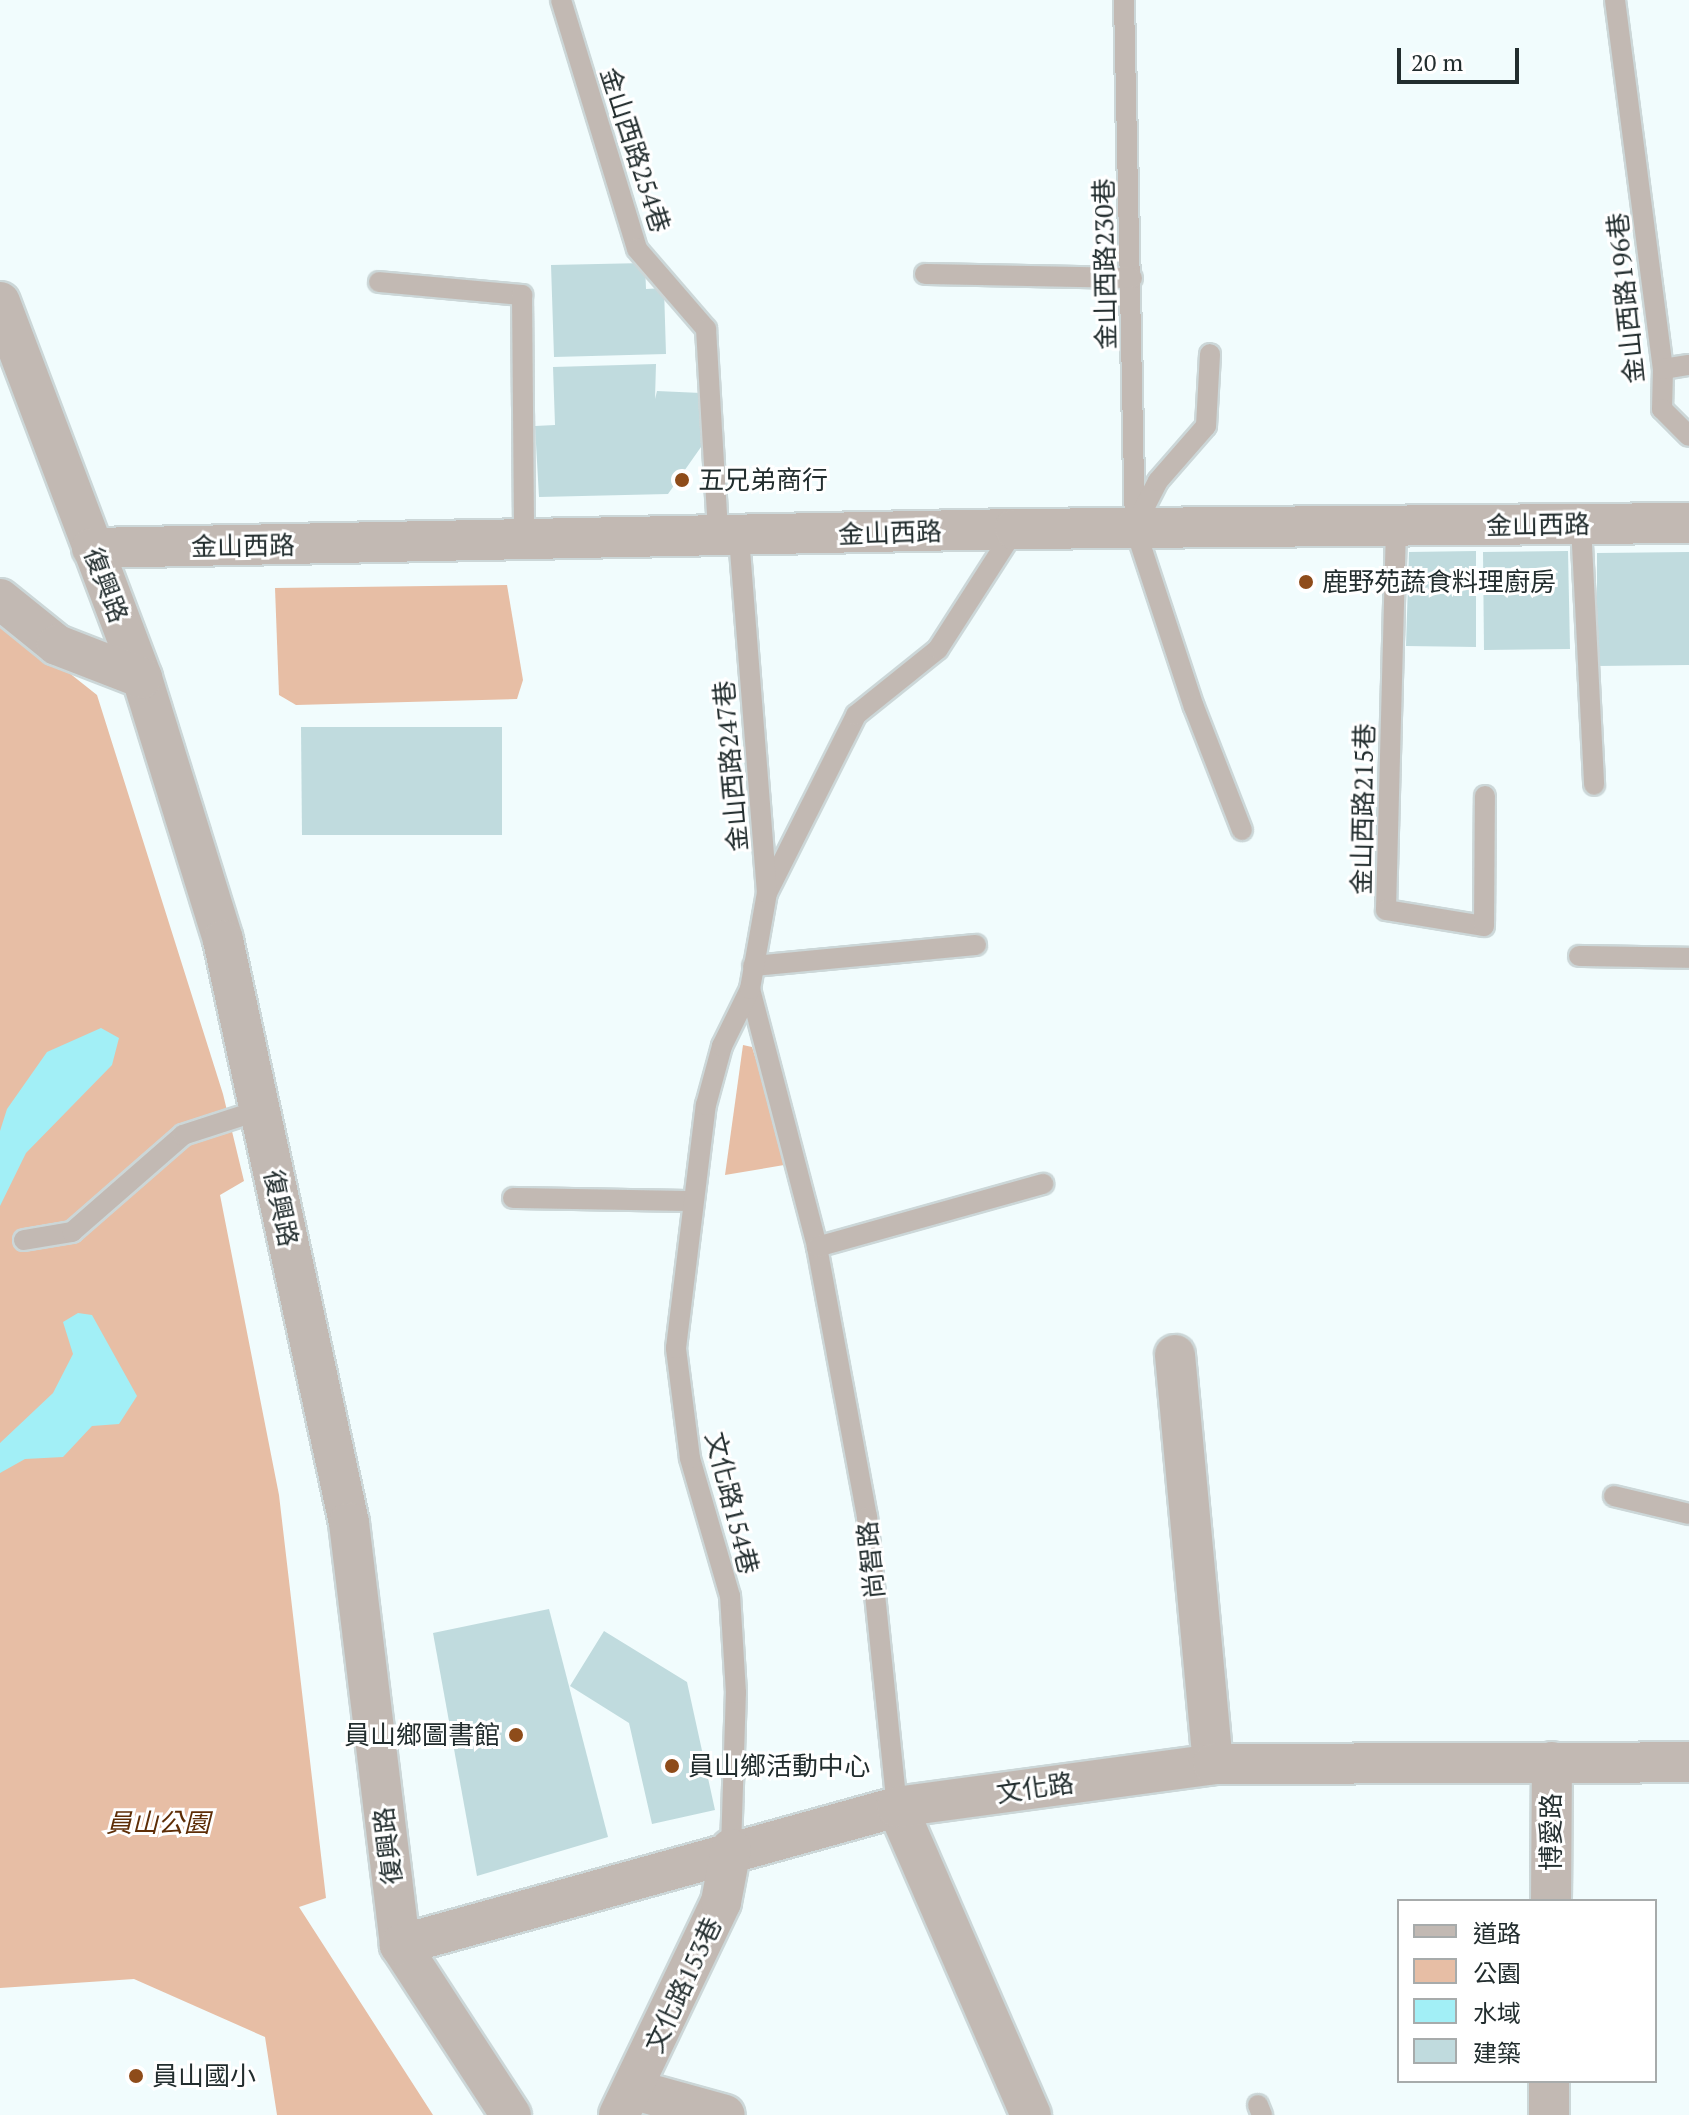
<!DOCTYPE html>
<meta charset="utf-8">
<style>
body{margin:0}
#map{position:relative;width:1689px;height:2115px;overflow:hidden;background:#f1fcfd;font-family:"PT Serif","Noto Sans TC",serif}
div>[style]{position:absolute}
.green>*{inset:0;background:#e7bea5}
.water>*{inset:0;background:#a2eff6}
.building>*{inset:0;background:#c0dbde}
.roads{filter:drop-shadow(2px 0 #ccd7d8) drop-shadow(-2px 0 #ccd7d8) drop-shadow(0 2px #ccd7d8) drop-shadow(0 -2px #ccd7d8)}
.lane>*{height:20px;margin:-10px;padding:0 10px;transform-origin:10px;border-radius:10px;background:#c2b9b3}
.street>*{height:40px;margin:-20px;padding:0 20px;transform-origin:20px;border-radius:20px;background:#c2b9b3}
.dots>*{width:22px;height:22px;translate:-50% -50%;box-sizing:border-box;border:4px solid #fff;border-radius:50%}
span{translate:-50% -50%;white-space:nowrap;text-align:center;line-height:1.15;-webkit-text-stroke:6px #fff;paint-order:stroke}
.street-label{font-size:26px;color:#222d2e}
.poi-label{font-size:26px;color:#222d2e}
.left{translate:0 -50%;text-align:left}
.right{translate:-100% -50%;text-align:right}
.park-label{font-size:26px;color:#5d2d06;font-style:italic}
.legend{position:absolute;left:1397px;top:1899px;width:260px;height:184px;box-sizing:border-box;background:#fff;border:2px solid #a7abab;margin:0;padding:10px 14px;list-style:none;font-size:24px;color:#222d2e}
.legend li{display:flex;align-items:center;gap:16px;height:40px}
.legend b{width:40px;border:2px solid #a7abab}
.scale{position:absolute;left:1397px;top:48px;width:122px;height:36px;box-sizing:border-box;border:4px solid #222d2e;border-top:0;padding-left:10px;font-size:24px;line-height:28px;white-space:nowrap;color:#222d2e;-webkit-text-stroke:6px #fff;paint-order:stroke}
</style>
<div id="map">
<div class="green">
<div style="clip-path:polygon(507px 585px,523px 680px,517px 699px,296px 705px,279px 695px,275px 588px)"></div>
<div style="clip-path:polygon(0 618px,97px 695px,223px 1094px,244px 1181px,220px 1195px,279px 1495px,326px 1898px,299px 1907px,433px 2115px,277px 2115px,265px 2037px,134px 1979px,0 1988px)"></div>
<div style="clip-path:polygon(743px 1045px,752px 1047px,790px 1164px,725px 1175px)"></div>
</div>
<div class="water">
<div style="clip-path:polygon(101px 1028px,119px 1038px,112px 1065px,26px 1153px,0 1206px,0 1131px,7px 1109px,47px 1052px)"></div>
<div style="clip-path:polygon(78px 1313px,92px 1315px,137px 1396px,119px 1424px,92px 1426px,63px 1457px,25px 1459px,0 1473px,0 1443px,53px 1393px,73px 1354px,63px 1322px)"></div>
</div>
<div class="building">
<div style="clip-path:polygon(645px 263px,646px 289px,664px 288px,666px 354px,554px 357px,551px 265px)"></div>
<div style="clip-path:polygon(656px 364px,655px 399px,657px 391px,701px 393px,701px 447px,668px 494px,539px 497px,535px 426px,555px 425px,553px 367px)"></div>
<div style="clip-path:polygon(1476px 551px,1476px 647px,1406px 646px,1409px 552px)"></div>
<div style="clip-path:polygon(1568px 551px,1570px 649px,1484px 650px,1483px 552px)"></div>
<div style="clip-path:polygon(1689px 552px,1689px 665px,1597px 666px,1597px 553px)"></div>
<div style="clip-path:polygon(301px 727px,502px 727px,502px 835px,302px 835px)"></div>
<div style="clip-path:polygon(549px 1609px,608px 1837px,477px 1876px,433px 1633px)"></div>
<div style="clip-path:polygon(604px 1631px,687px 1682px,715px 1810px,652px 1824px,629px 1723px,570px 1686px)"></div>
</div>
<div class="roads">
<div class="lane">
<div style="left:561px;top:0;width:260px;rotate:73deg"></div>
<div style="left:637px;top:249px;width:106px;rotate:49.2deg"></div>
<div style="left:706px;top:329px;width:205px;rotate:86.6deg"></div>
<div style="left:1124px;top:0;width:528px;rotate:88.81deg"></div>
<div style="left:1135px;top:528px;width:188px;rotate:71.8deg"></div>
<div style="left:1194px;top:707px;width:132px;rotate:68.7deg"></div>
<div style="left:1615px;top:0;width:372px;rotate:82.6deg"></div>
<div style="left:1663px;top:369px;width:40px;rotate:91.4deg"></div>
<div style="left:1662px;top:409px;width:38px;rotate:45deg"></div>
<div style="left:925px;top:274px;width:207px;rotate:1.1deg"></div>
<div style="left:379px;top:282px;width:144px;rotate:5.2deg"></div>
<div style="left:522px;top:295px;width:242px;rotate:89.5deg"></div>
<div style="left:1663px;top:369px;width:26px;rotate:-9deg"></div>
<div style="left:1136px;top:524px;width:48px;rotate:-62.9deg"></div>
<div style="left:1158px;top:481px;width:73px;rotate:-48.9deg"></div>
<div style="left:1206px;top:426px;width:72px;rotate:-86.8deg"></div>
<div style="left:1581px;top:525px;width:260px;rotate:87.1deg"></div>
<div style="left:1396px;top:527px;width:383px;rotate:91.5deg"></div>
<div style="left:1386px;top:910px;width:99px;rotate:9.3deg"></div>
<div style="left:1484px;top:926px;width:130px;rotate:-89.6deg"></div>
<div style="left:768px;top:891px;width:197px;rotate:-63.4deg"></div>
<div style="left:856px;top:715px;width:105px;rotate:-38.8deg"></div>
<div style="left:938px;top:649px;width:143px;rotate:-57.3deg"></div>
<div style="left:1579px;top:956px;width:110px;rotate:1deg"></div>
<div style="left:753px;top:966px;width:224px;rotate:-5.4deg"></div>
<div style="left:750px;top:989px;width:267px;rotate:75.4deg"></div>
<div style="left:817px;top:1247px;width:275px;rotate:79.5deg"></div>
<div style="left:867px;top:1517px;width:292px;rotate:84.1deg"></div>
<div style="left:513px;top:1198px;width:178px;rotate:1deg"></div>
<div style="left:24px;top:1240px;width:49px;rotate:-9.5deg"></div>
<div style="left:72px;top:1232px;width:147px;rotate:-41.1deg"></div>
<div style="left:183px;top:1135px;width:81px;rotate:-18deg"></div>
<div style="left:817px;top:1247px;width:235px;rotate:-15.6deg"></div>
<div style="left:1614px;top:1496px;width:77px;rotate:13.5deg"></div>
<div style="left:731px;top:1849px;width:156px;rotate:-88.2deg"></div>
<div style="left:736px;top:1693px;width:97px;rotate:-93.5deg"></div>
<div style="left:730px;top:1596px;width:144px;rotate:-106.2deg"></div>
<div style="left:690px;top:1458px;width:111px;rotate:-97.3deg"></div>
<div style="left:676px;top:1348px;width:245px;rotate:-83deg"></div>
<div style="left:706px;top:1105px;width:61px;rotate:-74.8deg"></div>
<div style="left:722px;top:1046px;width:64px;rotate:-63.8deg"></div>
<div style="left:750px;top:989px;width:97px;rotate:-80deg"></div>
<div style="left:767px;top:893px;width:356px;rotate:-94.5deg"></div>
<div style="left:1258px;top:2105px;width:11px;rotate:68deg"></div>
</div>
<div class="street">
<div style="left:0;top:302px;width:402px;rotate:69.3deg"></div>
<div style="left:142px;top:678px;width:274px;rotate:72.8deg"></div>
<div style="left:223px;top:940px;width:596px;rotate:77.8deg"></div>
<div style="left:349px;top:1523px;width:425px;rotate:83.1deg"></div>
<div style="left:400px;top:1945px;width:203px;rotate:56.9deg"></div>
<div style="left:92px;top:548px;width:923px;rotate:-1.18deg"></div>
<div style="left:1015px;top:529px;width:674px;rotate:-0.51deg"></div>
<div style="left:0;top:599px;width:73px;rotate:38.9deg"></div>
<div style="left:57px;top:645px;width:91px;rotate:21.2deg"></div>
<div style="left:1175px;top:1355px;width:411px;rotate:84.7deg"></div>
<div style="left:897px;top:1807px;width:336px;rotate:66.5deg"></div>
<div style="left:1551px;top:1901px;width:139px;rotate:-89.6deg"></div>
<div style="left:400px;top:1945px;width:516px;rotate:-15.52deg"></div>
<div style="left:897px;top:1807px;width:319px;rotate:-7.7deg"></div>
<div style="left:1213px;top:1764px;width:476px;rotate:-0.2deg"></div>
<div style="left:635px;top:2090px;width:93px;rotate:15.5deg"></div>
<div style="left:619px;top:2115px;width:236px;rotate:-64.4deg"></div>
<div style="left:721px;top:1902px;width:54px;rotate:-79.3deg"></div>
<div style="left:1549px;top:2115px;width:34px;rotate:-90deg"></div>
</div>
</div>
<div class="dots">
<div style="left:682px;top:480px;background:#8e4c1a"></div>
<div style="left:1306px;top:582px;background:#8e4c1a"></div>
<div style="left:516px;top:1735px;background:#8e4c1a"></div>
<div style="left:672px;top:1766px;background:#8e4c1a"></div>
<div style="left:136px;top:2076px;background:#8e4c1a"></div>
</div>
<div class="street-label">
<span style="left:635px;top:150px;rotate:72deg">金山西路254巷</span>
<span style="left:1105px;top:264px;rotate:-91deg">金山西路230巷</span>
<span style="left:1626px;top:298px;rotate:-96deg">金山西路196巷</span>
<span style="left:1538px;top:525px;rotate:-1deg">金山西路</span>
<span style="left:890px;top:533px;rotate:-2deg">金山西路</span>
<span style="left:243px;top:546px;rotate:-1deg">金山西路</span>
<span style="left:106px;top:585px;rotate:69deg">復興路</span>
<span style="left:731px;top:766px;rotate:-95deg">金山西路247巷</span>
<span style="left:1363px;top:809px;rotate:-89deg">金山西路215巷</span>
<span style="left:281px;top:1208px;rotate:78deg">復興路</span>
<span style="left:732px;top:1503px;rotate:76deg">文化路154巷</span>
<span style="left:871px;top:1560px;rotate:-96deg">尚智路</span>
<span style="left:1035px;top:1788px;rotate:-8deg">文化路</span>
<span style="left:1551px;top:1832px;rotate:-90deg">博愛路</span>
<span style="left:388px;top:1846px;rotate:-97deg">復興路</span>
<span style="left:683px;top:1985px;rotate:-65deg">文化路153巷</span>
</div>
<div class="poi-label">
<span class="left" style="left:698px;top:480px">五兄弟商行</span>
<span class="left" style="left:1322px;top:582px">鹿野苑蔬食料理廚房</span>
<span class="right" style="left:500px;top:1735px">員山鄉圖書館</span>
<span class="left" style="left:688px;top:1766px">員山鄉活動中心</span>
<span class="left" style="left:152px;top:2076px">員山國小</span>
</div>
<div class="park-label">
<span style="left:158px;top:1823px">員山公園</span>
</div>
<ul class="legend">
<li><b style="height:10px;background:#c2b9b3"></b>道路</li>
<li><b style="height:22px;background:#e7bea5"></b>公園</li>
<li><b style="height:22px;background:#a2eff6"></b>水域</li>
<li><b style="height:22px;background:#c0dbde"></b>建築</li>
</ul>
<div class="scale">20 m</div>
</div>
